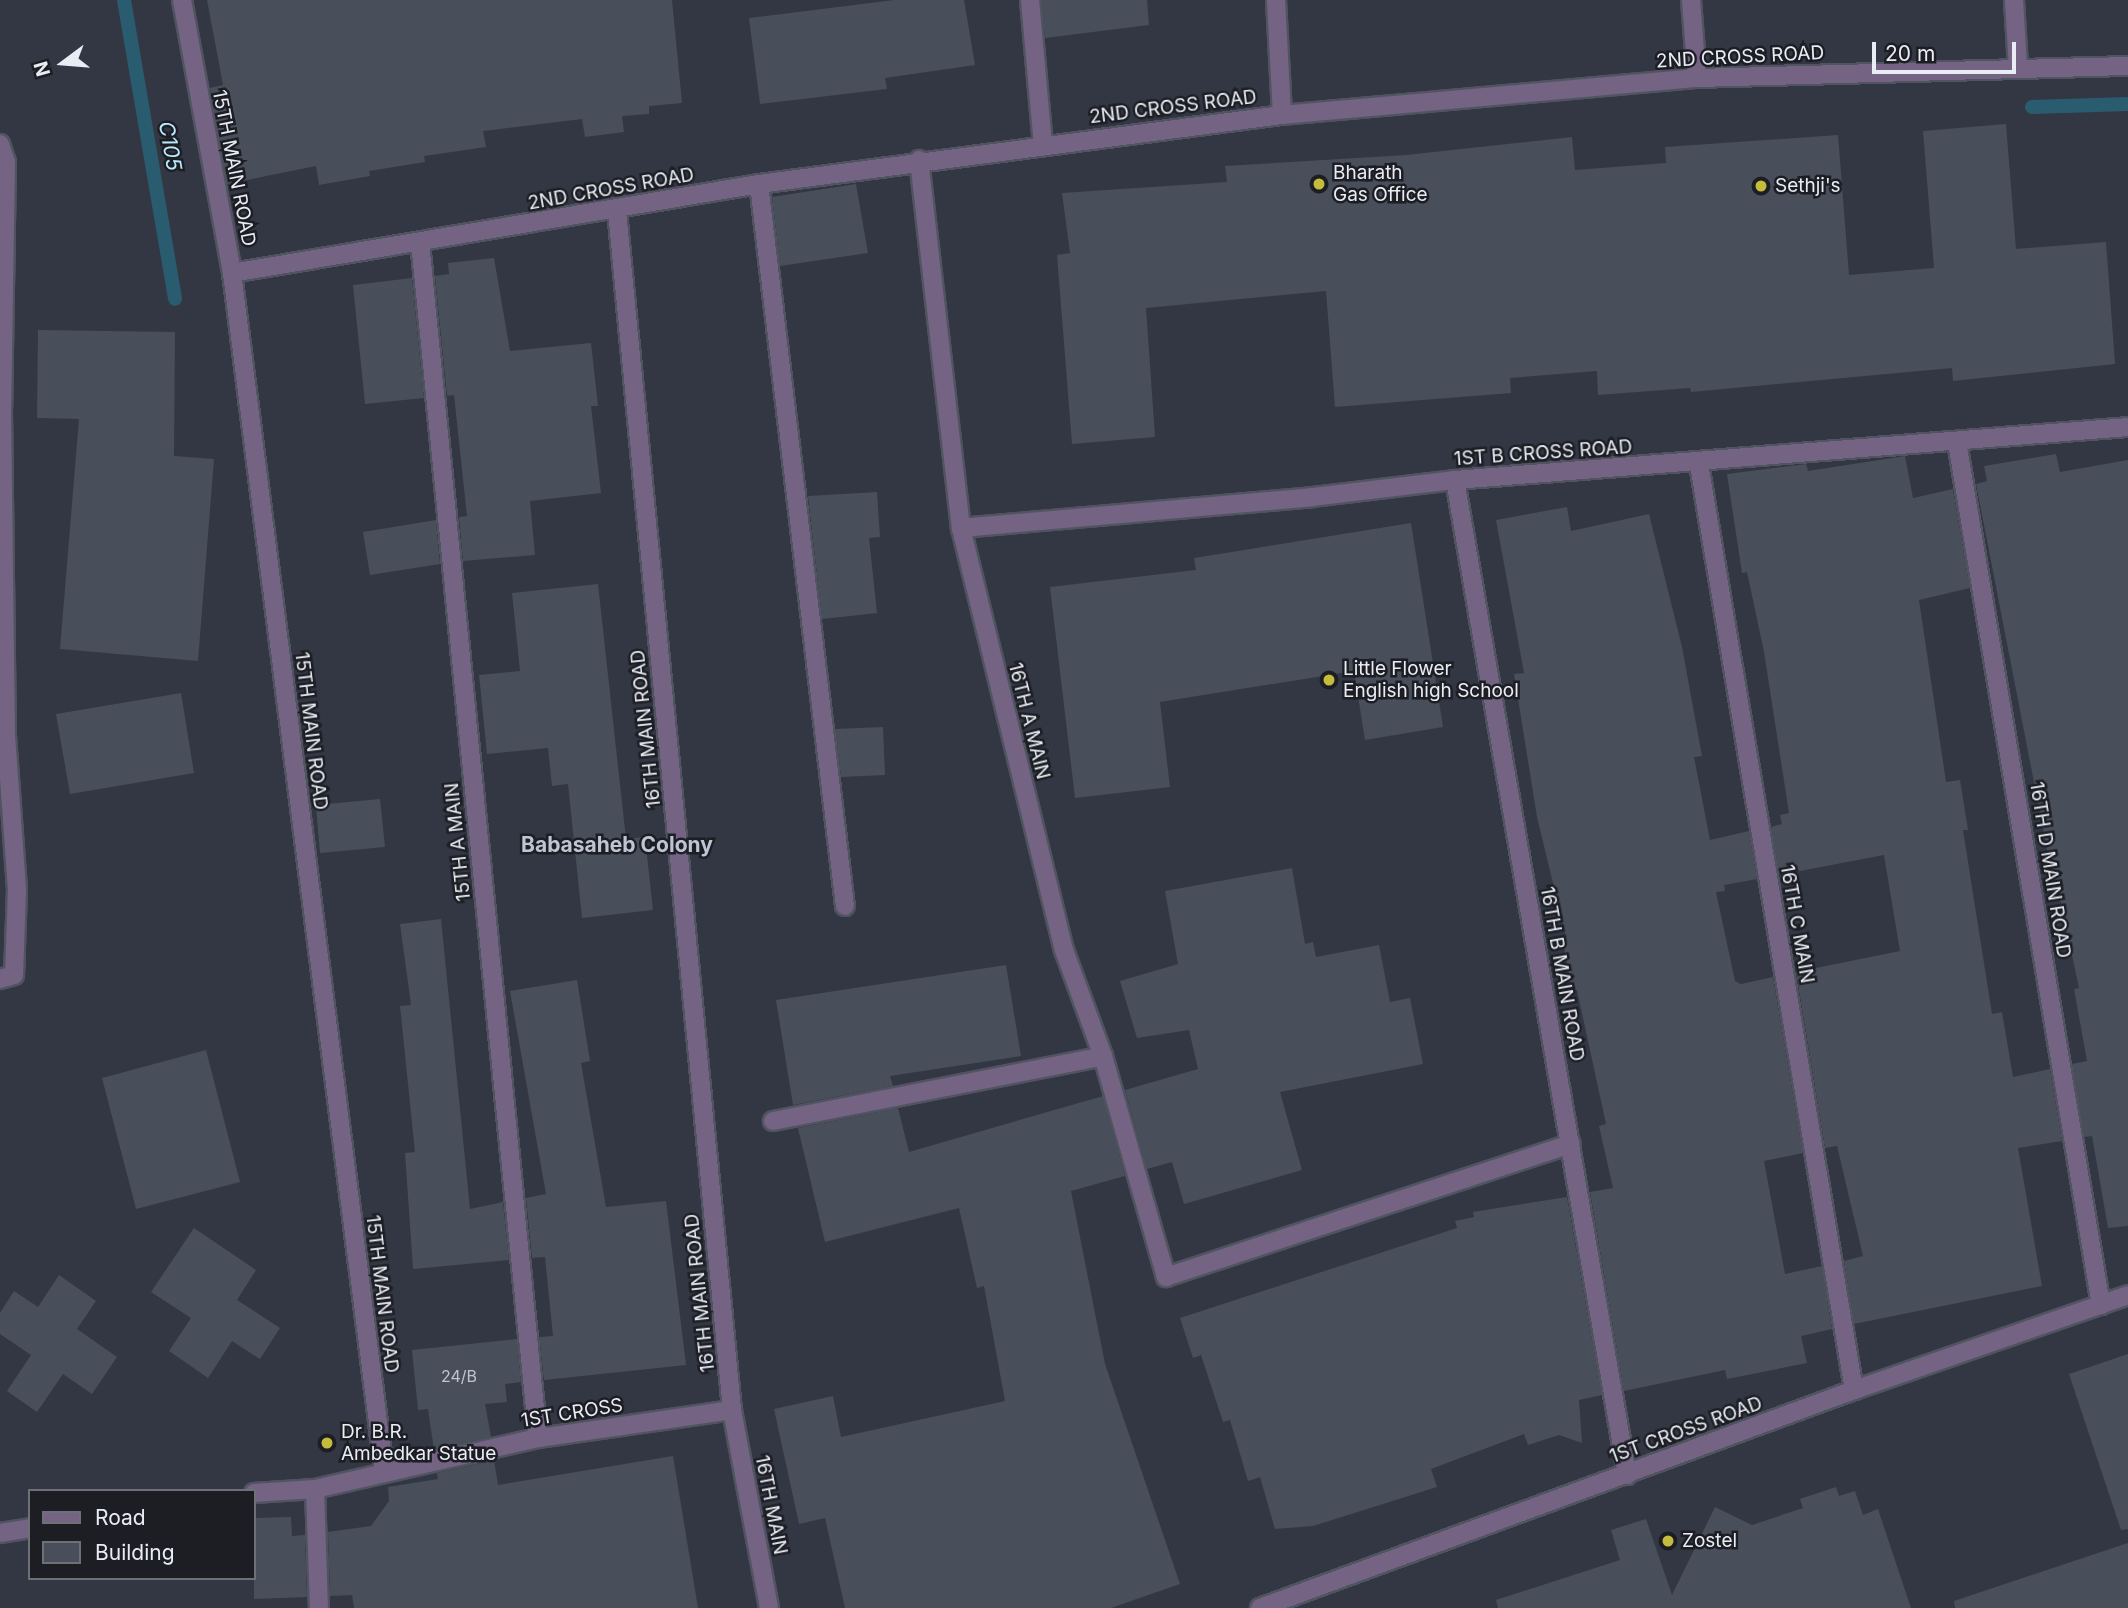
<!DOCTYPE html>
<style>
body{margin:0}
#map{position:relative;width:2128px;height:1608px;overflow:hidden;background:#333744;font-family:Inter,sans-serif}
div>[style]{position:absolute}
.stream>*{height:14px;margin:-7px;padding:0 7px;transform-origin:7px;border-radius:7px;background:#2a5c70}
.building>*{inset:0;background:#494e5b}
.roads{filter:drop-shadow(2px 0 #505460) drop-shadow(-2px 0 #505460) drop-shadow(0 2px #505460) drop-shadow(0 -2px #505460)}
.minor>*{height:18px;margin:-9px;padding:0 9px;transform-origin:9px;border-radius:9px;background:#756384}
.dots>*{width:19px;height:19px;translate:-50% -50%;box-sizing:border-box;border:4px solid #1c1e24;border-radius:50%}
span{translate:-50% -50%;white-space:nowrap;text-align:center;line-height:1.15;-webkit-text-stroke:5px #1c1e24;paint-order:stroke}
.number-label{font-size:16px;color:#c1c4ce}
.number-label span{-webkit-text-stroke-width:0}
.street-label{font-size:19px;color:#e9ecf4}
.poi-label{font-size:19px;color:#e9ecf4}
.left{translate:0 -50%;text-align:left}
.water-label{font-size:21px;color:#bae8fd;font-style:italic}
.neighbourhood-label{font-size:21px;color:#bfc4d4;font-weight:700}
.legend{position:absolute;left:28px;top:1489px;width:228px;height:91px;box-sizing:border-box;background:#1c1e24;border:2px solid #6e7077;margin:0;padding:9px 12px;list-style:none;font-size:21px;color:#e9ecf4}
.legend li{display:flex;align-items:center;gap:14px;height:35px}
.legend b{width:35px;border:2px solid #6e7077}
.north{position:absolute;left:28px;top:28px;width:70px;height:70px;-webkit-text-stroke:5px #1c1e24;paint-order:stroke;rotate:254deg;font-size:19px;font-weight:700;line-height:28px;text-align:center;color:#e9ecf4}
.north::after{content:'';display:block;margin:auto;width:24px;height:32px;background:#e9ecf4;clip-path:polygon(50% 0,100% 100%,50% 72%,0 100%)}
.scale{position:absolute;left:1872px;top:42px;width:144px;height:32px;box-sizing:border-box;border:4px solid #e9ecf4;border-top:0;padding-left:9px;font-size:21px;line-height:24px;white-space:nowrap;color:#e9ecf4;-webkit-text-stroke:5px #1c1e24;paint-order:stroke}
</style>
<div id="map">
<div class="stream">
<div style="left:124px;top:0;width:303px;rotate:80.3deg"></div>
<div style="left:2032px;top:107px;width:96px;rotate:-1.8deg"></div>
</div>
<div class="building">
<div style="clip-path:polygon(207px 0,672px 0,682px 103px,649px 106px,649px 114px,622px 116px,624px 132px,585px 137px,582px 119px,483px 131px,486px 147px,424px 156px,425px 162px,369px 171px,370px 176px,319px 185px,316px 166px,227px 184px,210px 88px,223px 85px)"></div>
<div style="clip-path:polygon(894px 0,964px 0,975px 65px,885px 78px,887px 89px,760px 104px,749px 18px)"></div>
<div style="clip-path:polygon(1041px 0,1147px 0,1149px 25px,1045px 38px)"></div>
<div style="clip-path:polygon(2006px 124px,2016px 249px,2106px 242px,2115px 364px,1953px 381px,1952px 368px,1691px 392px,1690px 388px,1598px 395px,1597px 371px,1510px 378px,1511px 393px,1335px 407px,1326px 291px,1146px 308px,1155px 437px,1072px 444px,1057px 255px,1070px 253px,1062px 193px,1227px 182px,1225px 166px,1406px 155px,1572px 137px,1575px 170px,1666px 163px,1665px 147px,1838px 135px,1849px 275px,1934px 268px,1923px 131px)"></div>
<div style="clip-path:polygon(856px 184px,868px 253px,780px 266px,772px 197px)"></div>
<div style="clip-path:polygon(494px 258px,510px 351px,591px 343px,598px 406px,591px 406px,601px 493px,530px 501px,535px 555px,463px 561px,459px 517px,467px 516px,454px 395px,447px 396px,435px 276px,449px 274px,448px 263px)"></div>
<div style="clip-path:polygon(412px 278px,424px 398px,365px 404px,353px 285px)"></div>
<div style="clip-path:polygon(38px 330px,175px 332px,174px 456px,214px 459px,198px 661px,60px 649px,79px 419px,37px 418px)"></div>
<div style="clip-path:polygon(2056px 454px,2060px 472px,2128px 460px,2128px 1226px,2108px 1228px,2092px 1136px,2084px 1137px,2072px 1064px,2087px 1061px,2074px 989px,2079px 988px,2057px 885px,2054px 885px,1976px 484px,1987px 481px,1984px 466px)"></div>
<div style="clip-path:polygon(1905px 456px,1913px 498px,1953px 489px,1970px 588px,1919px 600px,1946px 782px,1960px 780px,1968px 830px,1963px 830px,1992px 1014px,2002px 1012px,2013px 1077px,2050px 1069px,2062px 1141px,2018px 1148px,2042px 1286px,1854px 1324px,1844px 1261px,1863px 1256px,1837px 1146px,1825px 1148px,1796px 972px,1900px 951px,1884px 855px,1779px 875px,1771px 827px,1782px 824px,1780px 815px,1789px 813px,1764px 652px,1747px 572px,1742px 573px,1727px 474px,1806px 464px,1808px 471px)"></div>
<div style="clip-path:polygon(877px 492px,880px 537px,869px 538px,877px 613px,822px 619px,808px 496px)"></div>
<div style="clip-path:polygon(1567px 507px,1571px 531px,1649px 514px,1682px 647px,1702px 756px,1694px 757px,1710px 840px,1749px 831px,1757px 879px,1724px 885px,1725px 891px,1716px 892px,1735px 981px,1741px 984px,1773px 977px,1803px 1153px,1764px 1161px,1785px 1274px,1822px 1266px,1832px 1329px,1801px 1336px,1807px 1363px,1727px 1379px,1725px 1370px,1624px 1391px,1590px 1192px,1613px 1188px,1599px 1126px,1606px 1124px,1577px 990px,1572px 991px,1562px 937px,1566px 937px,1537px 817px,1514px 674px,1524px 673px,1496px 520px)"></div>
<div style="clip-path:polygon(436px 520px,440px 564px,370px 575px,363px 532px)"></div>
<div style="clip-path:polygon(1411px 523px,1443px 727px,1365px 740px,1354px 671px,1160px 702px,1170px 787px,1075px 798px,1050px 587px,1196px 570px,1194px 558px)"></div>
<div style="clip-path:polygon(598px 584px,626px 839px,645px 837px,653px 910px,582px 918px,568px 784px,552px 786px,548px 748px,487px 754px,479px 675px,520px 671px,512px 593px)"></div>
<div style="clip-path:polygon(181px 693px,194px 773px,70px 794px,56px 714px)"></div>
<div style="clip-path:polygon(883px 727px,885px 775px,841px 777px,835px 729px)"></div>
<div style="clip-path:polygon(380px 799px,385px 847px,320px 853px,316px 805px)"></div>
<div style="clip-path:polygon(1292px 868px,1305px 944px,1313px 942px,1316px 957px,1379px 945px,1390px 1002px,1410px 998px,1423px 1064px,1280px 1092px,1302px 1170px,1184px 1204px,1172px 1162px,1147px 1169px,1125px 1090px,1198px 1069px,1189px 1030px,1137px 1038px,1120px 981px,1178px 964px,1165px 891px)"></div>
<div style="clip-path:polygon(441px 919px,470px 1209px,503px 1202px,509px 1260px,413px 1269px,405px 1153px,415px 1152px,400px 1006px,411px 1005px,400px 924px)"></div>
<div style="clip-path:polygon(1006px 965px,1021px 1056px,890px 1076px,893px 1086px,793px 1105px,776px 1000px)"></div>
<div style="clip-path:polygon(577px 980px,590px 1061px,581px 1063px,606px 1207px,666px 1201px,686px 1365px,544px 1380px,539px 1337px,553px 1336px,545px 1257px,532px 1258px,526px 1198px,546px 1194px,510px 991px)"></div>
<div style="clip-path:polygon(206px 1050px,240px 1182px,136px 1209px,102px 1078px)"></div>
<div style="clip-path:polygon(1103px 1096px,1125px 1176px,1071px 1191px,1105px 1364px,1180px 1584px,1111px 1608px,845px 1608px,825px 1518px,799px 1524px,774px 1409px,833px 1396px,841px 1437px,1005px 1401px,984px 1286px,977px 1288px,959px 1208px,825px 1242px,798px 1128px,898px 1108px,909px 1152px)"></div>
<div style="clip-path:polygon(1567px 1197px,1602px 1395px,1579px 1400px,1582px 1443px,1559px 1435px,1528px 1445px,1524px 1434px,1431px 1469px,1437px 1487px,1313px 1526px,1275px 1529px,1260px 1477px,1248px 1481px,1230px 1420px,1223px 1422px,1201px 1355px,1193px 1358px,1180px 1318px,1457px 1228px,1455px 1221px,1474px 1217px,1473px 1212px)"></div>
<div style="clip-path:polygon(194px 1228px,256px 1270px,237px 1300px,280px 1328px,260px 1359px,232px 1341px,208px 1378px,169px 1351px,191px 1318px,151px 1292px)"></div>
<div style="clip-path:polygon(59px 1275px,96px 1301px,77px 1329px,117px 1357px,92px 1394px,63px 1374px,37px 1412px,7px 1391px,31px 1355px,0 1334px,0 1313px,14px 1291px,38px 1307px)"></div>
<div style="clip-path:polygon(517px 1339px,521px 1382px,505px 1384px,507px 1402px,485px 1404px,491px 1437px,434px 1450px,428px 1409px,418px 1410px,412px 1350px)"></div>
<div style="clip-path:polygon(2128px 1354px,2128px 1529px,2121px 1530px,2069px 1374px)"></div>
<div style="clip-path:polygon(673px 1456px,698px 1608px,354px 1608px,352px 1595px,330px 1596px,328px 1532px,371px 1526px,389px 1501px,388px 1487px,438px 1479px,437px 1473px,494px 1460px,498px 1485px)"></div>
<div style="clip-path:polygon(1836px 1487px,1839px 1496px,1855px 1491px,1863px 1515px,1878px 1509px,1911px 1608px,1498px 1608px,1496px 1600px,1620px 1560px,1611px 1530px,1646px 1519px,1672px 1595px,1715px 1507px,1752px 1525px,1803px 1508px,1800px 1499px)"></div>
<div style="clip-path:polygon(291px 1517px,292px 1536px,305px 1535px,307px 1597px,254px 1599px,254px 1518px)"></div>
<div style="clip-path:polygon(2128px 1543px,2128px 1608px,1955px 1608px,1954px 1601px)"></div>
</div>
<div class="roads">
<div class="minor">
<div style="left:182px;top:0;width:278px;rotate:79.6deg"></div>
<div style="left:232px;top:273px;width:1207px;rotate:82.76deg"></div>
<div style="left:1030px;top:0;width:146px;rotate:84.9deg"></div>
<div style="left:1276px;top:0;width:115px;rotate:87deg"></div>
<div style="left:1691px;top:0;width:78px;rotate:85.6deg"></div>
<div style="left:2014px;top:0;width:68px;rotate:86.6deg"></div>
<div style="left:0;top:144px;width:19px;rotate:72deg"></div>
<div style="left:6px;top:162px;width:249px;rotate:90.9deg"></div>
<div style="left:2px;top:411px;width:325px;rotate:89.3deg"></div>
<div style="left:6px;top:736px;width:154px;rotate:85.9deg"></div>
<div style="left:17px;top:890px;width:85px;rotate:92deg"></div>
<div style="left:14px;top:975px;width:15px;rotate:164deg"></div>
<div style="left:919px;top:160px;width:370px;rotate:83.5deg"></div>
<div style="left:961px;top:528px;width:434px;rotate:76.3deg"></div>
<div style="left:1064px;top:950px;width:113px;rotate:69.8deg"></div>
<div style="left:1103px;top:1056px;width:230px;rotate:74.1deg"></div>
<div style="left:1166px;top:1277px;width:426px;rotate:-18.2deg"></div>
<div style="left:759px;top:184px;width:727px;rotate:83.21deg"></div>
<div style="left:617px;top:211px;width:1205px;rotate:84.52deg"></div>
<div style="left:732px;top:1410px;width:201px;rotate:79.4deg"></div>
<div style="left:420px;top:242px;width:1202px;rotate:84.37deg"></div>
<div style="left:232px;top:273px;width:534px;rotate:-9.59deg"></div>
<div style="left:759px;top:184px;width:528px;rotate:-7.52deg"></div>
<div style="left:1282px;top:115px;width:417px;rotate:-5.1deg"></div>
<div style="left:1697px;top:78px;width:431px;rotate:-1.6deg"></div>
<div style="left:1957px;top:442px;width:875px;rotate:80.53deg"></div>
<div style="left:1699px;top:464px;width:939px;rotate:80.5deg"></div>
<div style="left:1455px;top:480px;width:1010px;rotate:80.19deg"></div>
<div style="left:961px;top:528px;width:352px;rotate:-5deg"></div>
<div style="left:1312px;top:497px;width:144px;rotate:-6.8deg"></div>
<div style="left:1455px;top:480px;width:675px;rotate:-4.5deg"></div>
<div style="left:773px;top:1121px;width:336px;rotate:-11.1deg"></div>
<div style="left:315px;top:1489px;width:119px;rotate:88.1deg"></div>
<div style="left:254px;top:1493px;width:61px;rotate:-3.8deg"></div>
<div style="left:315px;top:1489px;width:229px;rotate:-12.9deg"></div>
<div style="left:538px;top:1438px;width:196px;rotate:-8.2deg"></div>
<div style="left:0;top:1533px;width:30px;rotate:-9deg"></div>
<div style="left:1260px;top:1608px;width:633px;rotate:-20.15deg"></div>
<div style="left:1854px;top:1390px;width:290px;rotate:-19.1deg"></div>
</div>
</div>
<div class="dots">
<div style="left:1319px;top:184px;background:#c5bc3d"></div>
<div style="left:1761px;top:186px;background:#c5bc3d"></div>
<div style="left:1329px;top:680px;background:#c5bc3d"></div>
<div style="left:327px;top:1443px;background:#c5bc3d"></div>
<div style="left:1668px;top:1541px;background:#c5bc3d"></div>
</div>
<div class="number-label">
<span style="left:459px;top:1376px">24/B</span>
</div>
<div class="street-label">
<span style="left:1740px;top:57px;rotate:-3deg">2ND CROSS ROAD</span>
<span style="left:1173px;top:107px;rotate:-7deg">2ND CROSS ROAD</span>
<span style="left:234px;top:168px;rotate:79deg">15TH MAIN ROAD</span>
<span style="left:611px;top:189px;rotate:-10deg">2ND CROSS ROAD</span>
<span style="left:1543px;top:453px;rotate:-4deg">1ST B CROSS ROAD</span>
<span style="left:1029px;top:721px;rotate:76deg">16TH A MAIN</span>
<span style="left:646px;top:729px;rotate:-96deg">16TH MAIN ROAD</span>
<span style="left:311px;top:731px;rotate:83deg">15TH MAIN ROAD</span>
<span style="left:458px;top:842px;rotate:-96deg">15TH A MAIN</span>
<span style="left:2050px;top:870px;rotate:81deg">16TH D MAIN ROAD</span>
<span style="left:1797px;top:924px;rotate:80deg">16TH C MAIN</span>
<span style="left:1562px;top:974px;rotate:80deg">16TH B MAIN ROAD</span>
<span style="left:700px;top:1293px;rotate:-96deg">16TH MAIN ROAD</span>
<span style="left:382px;top:1294px;rotate:83deg">15TH MAIN ROAD</span>
<span style="left:572px;top:1413px;rotate:-9deg">1ST CROSS</span>
<span style="left:1686px;top:1430px;rotate:-20deg">1ST CROSS ROAD</span>
<span style="left:771px;top:1505px;rotate:79deg">16TH MAIN</span>
</div>
<div class="poi-label">
<span class="left" style="left:1333px;top:184px">Bharath<br>Gas Office</span>
<span class="left" style="left:1775px;top:186px">Sethji's</span>
<span class="left" style="left:1343px;top:680px">Little Flower<br>English high School</span>
<span class="left" style="left:341px;top:1443px">Dr. B.R.<br>Ambedkar Statue</span>
<span class="left" style="left:1682px;top:1541px">Zostel</span>
</div>
<div class="water-label">
<span style="left:170px;top:146px;rotate:80deg">C105</span>
</div>
<div class="neighbourhood-label">
<span style="left:617px;top:845px">Babasaheb Colony</span>
</div>
<ul class="legend">
<li><b style="height:9px;background:#756384"></b>Road</li>
<li><b style="height:19px;background:#494e5b"></b>Building</li>
</ul>
<div class="north">N</div>
<div class="scale">20 m</div>
</div>
